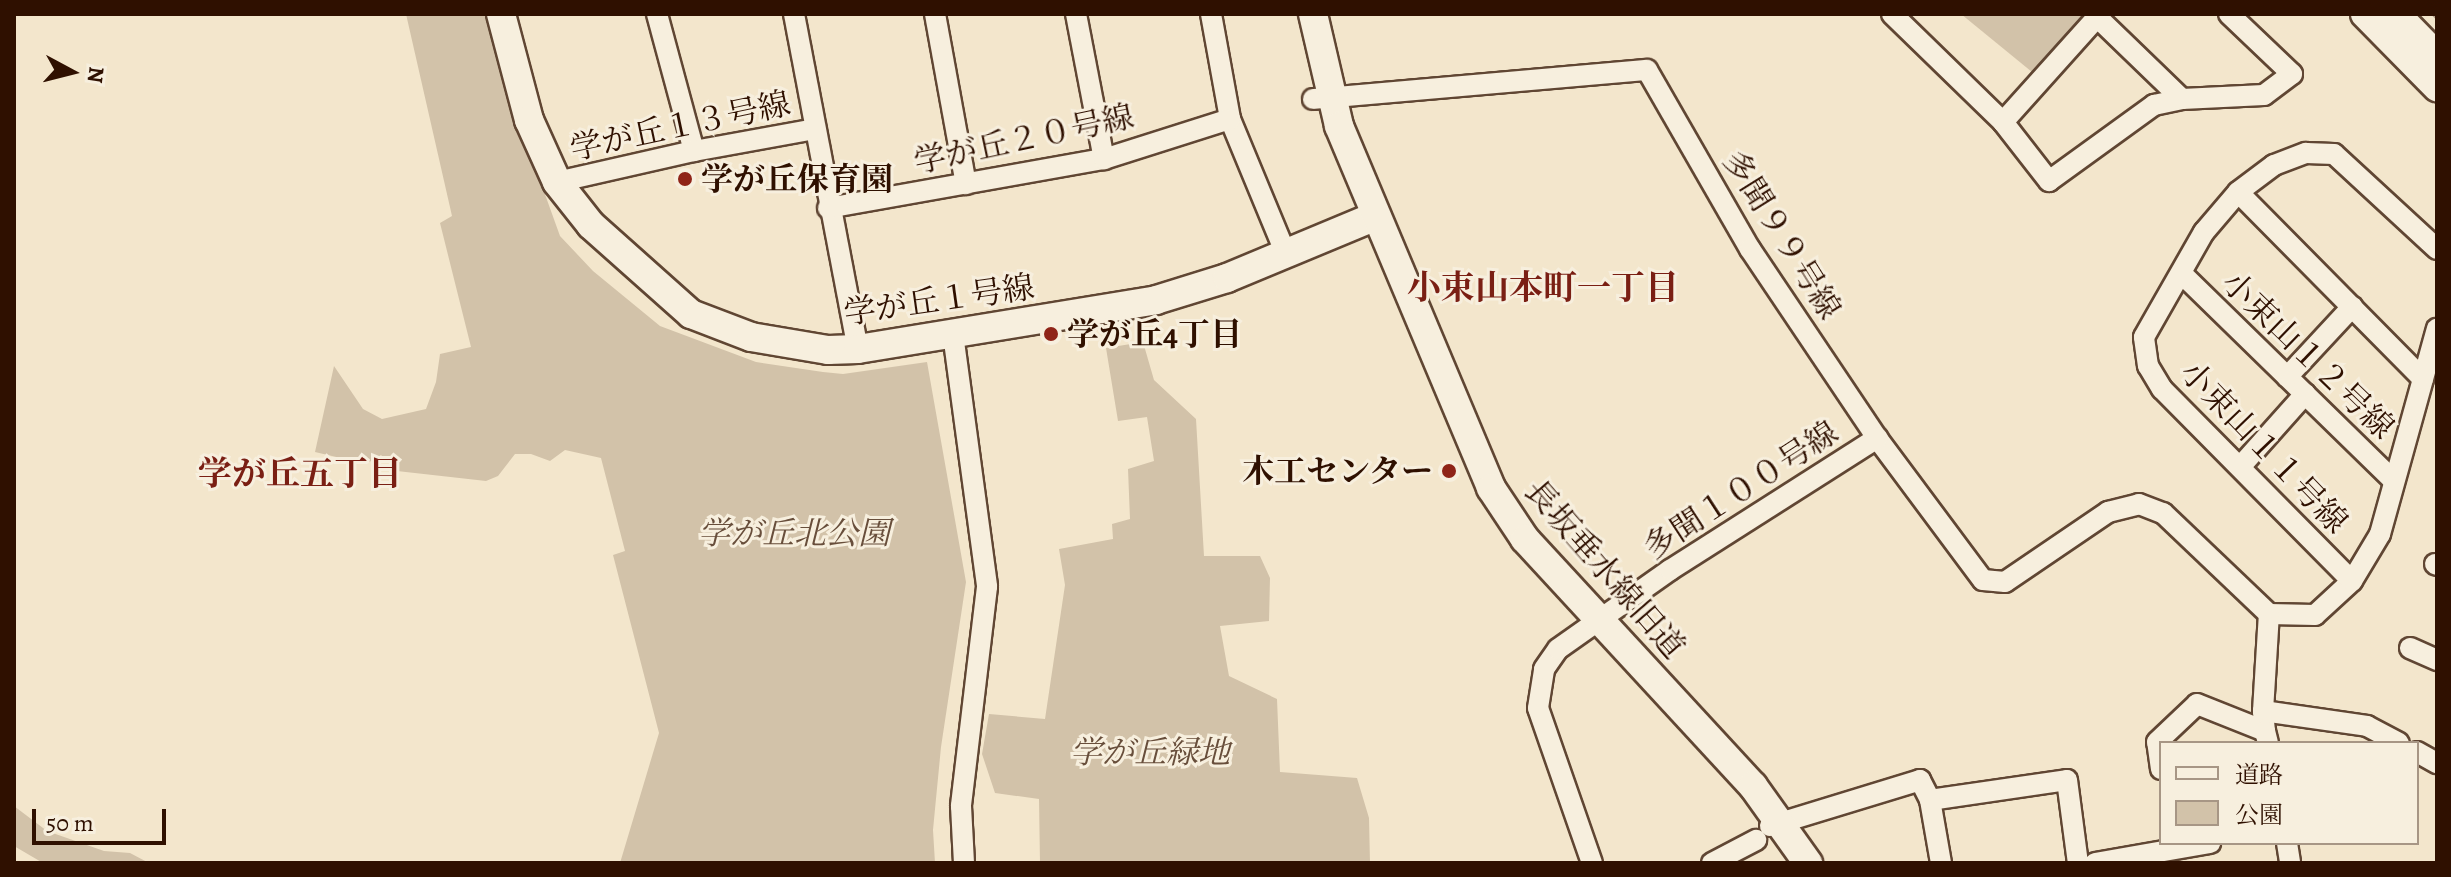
<!DOCTYPE html>
<meta charset="utf-8">
<style>
body{margin:0}
#map{position:relative;width:2451px;height:877px;overflow:hidden;background:#f3e6cc;font-family:Alegreya,"Noto Serif JP",serif}
div>[style]{position:absolute}
.green>*{inset:0;background:#d2c2a9}
.stream>*{height:5px;margin:-2.5px;padding:0 2.5px;transform-origin:2.5px;border-radius:2.5px;background:#b09d87}
.roads{filter:drop-shadow(2px 0 #604633) drop-shadow(-2px 0 #604633) drop-shadow(0 2px #604633) drop-shadow(0 -2px #604633)}
.street>*{height:20px;margin:-10px;padding:0 10px;transform-origin:10px;border-radius:10px;background:#f7efde}
.secondary>*{height:28px;margin:-14px;padding:0 14px;transform-origin:14px;border-radius:14px;background:#f7efde}
.dots>*{width:22px;height:22px;translate:-50% -50%;box-sizing:border-box;border:4px solid #f7efde;border-radius:50%}
span{translate:-50% -50%;white-space:nowrap;text-align:center;line-height:1.15;-webkit-text-stroke:6px #f7efde;paint-order:stroke}
.street-label{font-size:32px;color:#2f1000}
.poi-label{font-size:32px;color:#2f1000;font-weight:700}
.left{translate:0 -50%;text-align:left}
.right{translate:-100% -50%;text-align:right}
.park-label{font-size:32px;color:#684e3b;font-style:italic}
.neighbourhood-label{font-size:34px;color:#7a1f14;font-weight:700}
.frame{position:absolute;inset:0;border:16px solid #2f1000;pointer-events:none}
.legend{position:absolute;left:2159px;top:741px;width:260px;height:104px;box-sizing:border-box;background:#f7efde;border:2px solid #a79685;margin:0;padding:10px 14px;list-style:none;font-size:24px;color:#2f1000}
.legend li{display:flex;align-items:center;gap:16px;height:40px}
.legend b{width:40px;border:2px solid #a79685}
.north{position:absolute;left:32px;top:32px;width:80px;height:80px;-webkit-text-stroke:6px #f7efde;paint-order:stroke;rotate:97deg;font-size:22px;font-weight:700;line-height:32px;text-align:center;color:#2f1000}
.north::after{content:'';display:block;margin:auto;width:28px;height:36px;background:#2f1000;clip-path:polygon(50% 0,100% 100%,50% 72%,0 100%)}
.scale{position:absolute;left:32px;top:809px;width:134px;height:36px;box-sizing:border-box;border:4px solid #2f1000;border-top:0;padding-left:10px;font-size:24px;line-height:28px;white-space:nowrap;color:#2f1000;-webkit-text-stroke:6px #f7efde;paint-order:stroke}
</style>
<div id="map">
<div class="green">
<div style="clip-path:polygon(406px 14px,488px 14px,511px 100px,560px 236px,593px 271px,660px 326px,756px 362px,823px 372px,843px 374px,927px 362px,966px 582px,941px 747px,933px 830px,935px 863px,620px 863px,659px 733px,613px 555px,625px 551px,601px 458px,565px 450px,550px 461px,531px 454px,515px 454px,498px 476px,486px 481px,397px 471px,381px 455px,366px 464px,315px 452px,334px 366px,363px 409px,382px 419px,426px 409px,436px 382px,440px 354px,471px 347px,440px 223px,452px 216px)"></div>
<div style="clip-path:polygon(1961px 14px,2086px 14px,2032px 72px)"></div>
<div style="clip-path:polygon(1143px 342px,1154px 380px,1196px 419px,1204px 556px,1260px 556px,1270px 578px,1269px 621px,1220px 626px,1229px 676px,1277px 699px,1280px 772px,1357px 778px,1369px 818px,1370px 863px,1040px 863px,1039px 799px,995px 793px,982px 754px,989px 714px,1045px 719px,1065px 585px,1059px 549px,1113px 539px,1112px 524px,1130px 519px,1128px 469px,1154px 461px,1147px 417px,1118px 421px,1106px 348px)"></div>
<div style="clip-path:polygon(14px 806px,47px 831px,104px 851px,130px 853px,149px 863px,43px 863px,14px 846px)"></div>
</div>
<div class="stream">
<div style="left:2434px;top:14px;width:4px;rotate:45deg"></div>
</div>
<div class="roads">
<div class="street">
<div style="left:657px;top:14px;width:142px;rotate:74.9deg"></div>
<div style="left:794px;top:14px;width:341px;rotate:79.2deg"></div>
<div style="left:935px;top:14px;width:173px;rotate:79.7deg"></div>
<div style="left:1076px;top:14px;width:148px;rotate:79.1deg"></div>
<div style="left:1211px;top:14px;width:107px;rotate:79.7deg"></div>
<div style="left:1230px;top:119px;width:146px;rotate:67.5deg"></div>
<div style="left:1892px;top:14px;width:155px;rotate:44.2deg"></div>
<div style="left:2003px;top:122px;width:145px;rotate:-48.1deg"></div>
<div style="left:2097px;top:17px;width:118px;rotate:44deg"></div>
<div style="left:1313px;top:99px;width:335px;rotate:-5deg"></div>
<div style="left:1647px;top:70px;width:207px;rotate:60.1deg"></div>
<div style="left:1750px;top:249px;width:228px;rotate:56.1deg"></div>
<div style="left:1877px;top:438px;width:177px;rotate:53.3deg"></div>
<div style="left:1983px;top:580px;width:22px;rotate:5deg"></div>
<div style="left:2005px;top:582px;width:125px;rotate:-34.2deg"></div>
<div style="left:2108px;top:512px;width:32px;rotate:-14deg"></div>
<div style="left:2139px;top:504px;width:26px;rotate:21deg"></div>
<div style="left:2163px;top:513px;width:146px;rotate:43.6deg"></div>
<div style="left:2269px;top:614px;width:46px;rotate:1.2deg"></div>
<div style="left:2315px;top:615px;width:50px;rotate:-42.6deg"></div>
<div style="left:2352px;top:581px;width:55px;rotate:-59.2deg"></div>
<div style="left:2380px;top:534px;width:213px;rotate:-74.5deg"></div>
<div style="left:2003px;top:122px;width:75px;rotate:52.1deg"></div>
<div style="left:2049px;top:181px;width:130px;rotate:-35.9deg"></div>
<div style="left:2154px;top:105px;width:29px;rotate:-12deg"></div>
<div style="left:2182px;top:99px;width:82px;rotate:-2.8deg"></div>
<div style="left:2264px;top:95px;width:35px;rotate:-37deg"></div>
<div style="left:2292px;top:74px;width:87px;rotate:-136.4deg"></div>
<div style="left:557px;top:182px;width:140px;rotate:-12.8deg"></div>
<div style="left:694px;top:151px;width:123px;rotate:-10.3deg"></div>
<div style="left:2238px;top:192px;width:263px;rotate:45.3deg"></div>
<div style="left:828px;top:208px;width:280px;rotate:-10.1deg"></div>
<div style="left:1104px;top:159px;width:132px;rotate:-17.6deg"></div>
<div style="left:2182px;top:274px;width:295px;rotate:44.3deg"></div>
<div style="left:953px;top:334px;width:255px;rotate:82.3deg"></div>
<div style="left:987px;top:587px;width:221px;rotate:96.8deg"></div>
<div style="left:961px;top:806px;width:57px;rotate:87deg"></div>
<div style="left:2287px;top:377px;width:96px;rotate:-47.1deg"></div>
<div style="left:2240px;top:467px;width:98px;rotate:-48.3deg"></div>
<div style="left:2435px;top:564px;width:2px;rotate:27deg"></div>
<div style="left:2352px;top:581px;width:270px;rotate:-134.7deg"></div>
<div style="left:2162px;top:389px;width:27px;rotate:-121deg"></div>
<div style="left:2148px;top:366px;width:29px;rotate:-98deg"></div>
<div style="left:2144px;top:337px;width:121px;rotate:-60.3deg"></div>
<div style="left:2204px;top:232px;width:52px;rotate:-49.6deg"></div>
<div style="left:2238px;top:192px;width:45px;rotate:-36.9deg"></div>
<div style="left:2274px;top:165px;width:34px;rotate:-21deg"></div>
<div style="left:2306px;top:153px;width:28px;rotate:2deg"></div>
<div style="left:2334px;top:154px;width:140px;rotate:42.7deg"></div>
<div style="left:2410px;top:648px;width:30px;rotate:24deg"></div>
<div style="left:2263px;top:711px;width:97px;rotate:-86.5deg"></div>
<div style="left:2265px;top:731px;width:20px;rotate:-96deg"></div>
<div style="left:2263px;top:711px;width:105px;rotate:8.2deg"></div>
<div style="left:2367px;top:726px;width:36px;rotate:28deg"></div>
<div style="left:2417px;top:752px;width:23px;rotate:29deg"></div>
<div style="left:2161px;top:769px;width:27px;rotate:-98deg"></div>
<div style="left:2157px;top:742px;width:55px;rotate:-43.5deg"></div>
<div style="left:2197px;top:704px;width:73px;rotate:21.7deg"></div>
<div style="left:2265px;top:731px;width:12px;rotate:76deg"></div>
<div style="left:1930px;top:800px;width:138px;rotate:-8.3deg"></div>
<div style="left:2067px;top:780px;width:84px;rotate:82.5deg"></div>
<div style="left:1770px;top:826px;width:157px;rotate:-17deg"></div>
<div style="left:1920px;top:780px;width:22px;rotate:63deg"></div>
<div style="left:1930px;top:800px;width:64px;rotate:80.1deg"></div>
<div style="left:2287px;top:843px;width:20px;rotate:81deg"></div>
<div style="left:1592px;top:863px;width:164px;rotate:-109.2deg"></div>
<div style="left:1538px;top:708px;width:39px;rotate:-81deg"></div>
<div style="left:1544px;top:669px;width:24px;rotate:-55deg"></div>
<div style="left:1558px;top:649px;width:137px;rotate:-35.2deg"></div>
<div style="left:1670px;top:570px;width:246px;rotate:-32.5deg"></div>
<div style="left:1712px;top:863px;width:50px;rotate:-27.6deg"></div>
<div style="left:2095px;top:863px;width:117px;rotate:-9.9deg"></div>
</div>
<div class="secondary">
<div style="left:501px;top:14px;width:110px;rotate:75.2deg"></div>
<div style="left:529px;top:120px;width:68px;rotate:65.7deg"></div>
<div style="left:557px;top:182px;width:55px;rotate:51.7deg"></div>
<div style="left:591px;top:225px;width:134px;rotate:41.7deg"></div>
<div style="left:691px;top:314px;width:64px;rotate:21deg"></div>
<div style="left:751px;top:337px;width:78px;rotate:9.6deg"></div>
<div style="left:828px;top:350px;width:30px;rotate:-2deg"></div>
<div style="left:858px;top:349px;width:302px;rotate:-9.3deg"></div>
<div style="left:1156px;top:300px;width:74px;rotate:-17.2deg"></div>
<div style="left:1227px;top:278px;width:161px;rotate:-22.6deg"></div>
<div style="left:1313px;top:14px;width:115px;rotate:76.9deg"></div>
<div style="left:1339px;top:126px;width:393px;rotate:67.2deg"></div>
<div style="left:1491px;top:488px;width:61px;rotate:56.3deg"></div>
<div style="left:1525px;top:539px;width:336px;rotate:47.3deg"></div>
<div style="left:1753px;top:786px;width:95px;rotate:54.5deg"></div>
<div style="left:2365px;top:14px;width:103px;rotate:45.4deg"></div>
<div style="left:2396px;top:14px;width:59px;rotate:45.7deg"></div>
</div>
</div>
<div class="dots">
<div style="left:685px;top:179px;background:#8f2418"></div>
<div style="left:1051px;top:334px;background:#8f2418"></div>
<div style="left:1449px;top:471px;background:#8f2418"></div>
</div>
<div class="street-label">
<span style="left:680px;top:126px;rotate:-12deg">学が丘１３号線</span>
<span style="left:1024px;top:139px;rotate:-12deg">学が丘２０号線</span>
<span style="left:1782px;top:235px;rotate:58deg">多聞９９号線</span>
<span style="left:939px;top:300px;rotate:-8deg">学が丘１号線</span>
<span style="left:2308px;top:355px;rotate:44deg">小束山１２号線</span>
<span style="left:2264px;top:447px;rotate:46deg">小束山１１号線</span>
<span style="left:1741px;top:490px;rotate:-33deg">多聞１００号線</span>
<span style="left:1605px;top:569px;rotate:49deg">長坂垂水線旧道</span>
</div>
<div class="poi-label">
<span class="left" style="left:701px;top:179px">学が丘保育園</span>
<span class="left" style="left:1067px;top:334px">学が丘4丁目</span>
<span class="right" style="left:1433px;top:471px">木工センター</span>
</div>
<div class="park-label">
<span style="left:794px;top:533px">学が丘北公園</span>
<span style="left:1150px;top:752px">学が丘緑地</span>
</div>
<div class="neighbourhood-label">
<span style="left:1543px;top:288px">小束山本町一丁目</span>
<span style="left:300px;top:474px">学が丘五丁目</span>
</div>
<div class="frame"></div>
<ul class="legend">
<li><b style="height:10px;background:#f7efde"></b>道路</li>
<li><b style="height:22px;background:#d2c2a9"></b>公園</li>
</ul>
<div class="north">N</div>
<div class="scale">50 m</div>
</div>
